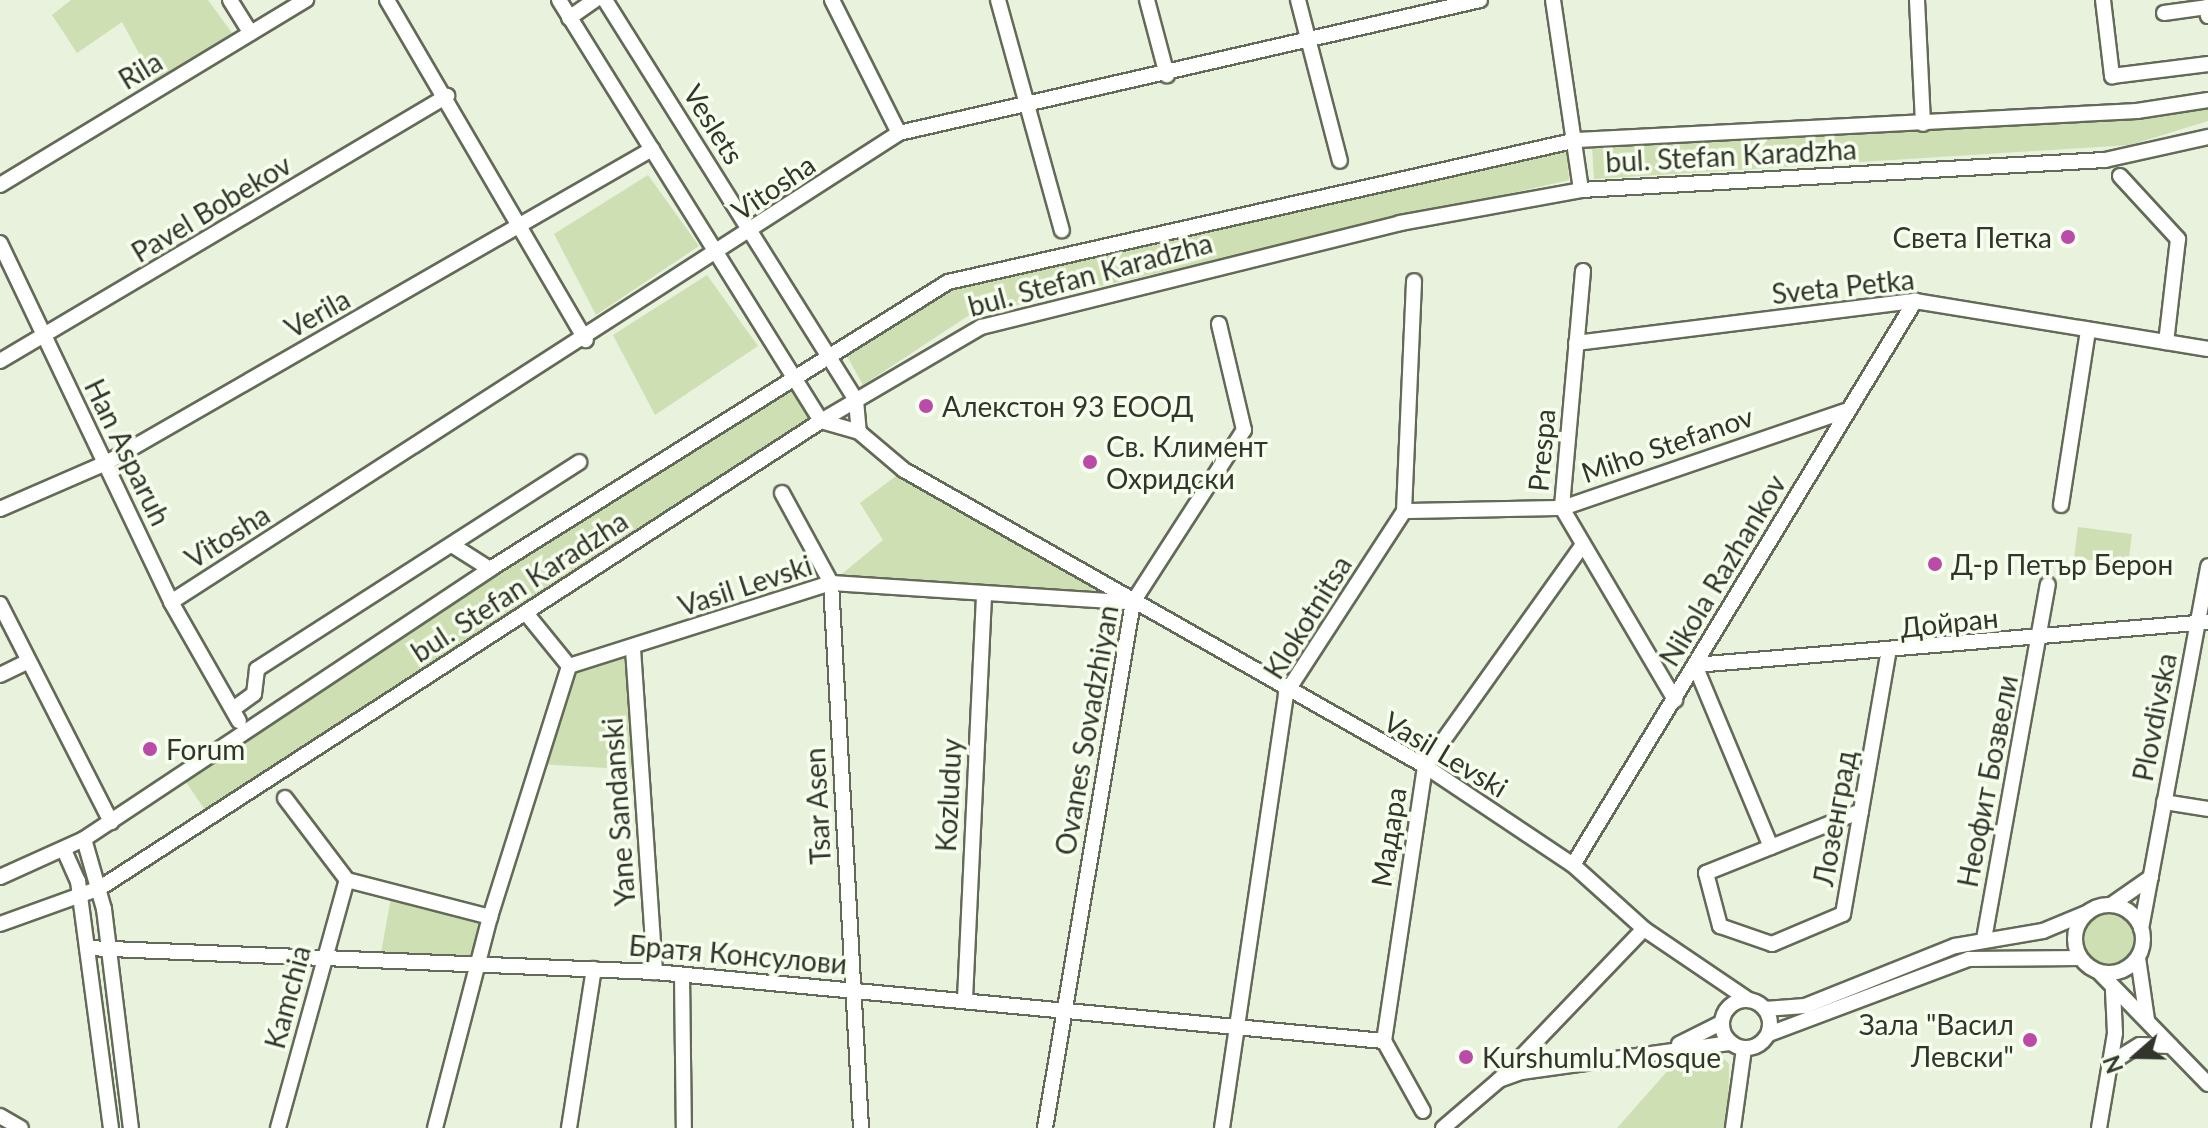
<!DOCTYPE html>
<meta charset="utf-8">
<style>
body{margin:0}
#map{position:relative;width:2208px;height:1128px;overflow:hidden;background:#e9f2dc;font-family:Lato,sans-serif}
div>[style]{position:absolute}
.green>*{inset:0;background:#cedfb3}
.round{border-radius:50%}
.roads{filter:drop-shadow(2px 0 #636a57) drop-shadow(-2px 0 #636a57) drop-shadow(0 2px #636a57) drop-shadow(0 -2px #636a57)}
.minor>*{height:14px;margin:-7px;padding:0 7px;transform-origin:7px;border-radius:7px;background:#fff}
.minor>.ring{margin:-7px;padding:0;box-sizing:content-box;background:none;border:14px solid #fff;border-radius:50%}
.dots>*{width:22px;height:22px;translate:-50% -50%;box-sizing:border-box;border:4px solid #f7feed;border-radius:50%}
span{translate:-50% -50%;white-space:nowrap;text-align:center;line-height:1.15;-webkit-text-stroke:7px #f7feed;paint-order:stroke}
.street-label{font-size:28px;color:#31352c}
.poi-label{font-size:28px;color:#31352c}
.right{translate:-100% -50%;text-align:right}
.left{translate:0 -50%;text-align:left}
.north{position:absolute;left:2096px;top:1016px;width:80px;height:80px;-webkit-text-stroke:6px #f7feed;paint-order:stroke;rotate:250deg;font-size:22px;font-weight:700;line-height:32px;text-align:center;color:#31352c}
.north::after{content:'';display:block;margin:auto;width:28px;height:36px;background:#31352c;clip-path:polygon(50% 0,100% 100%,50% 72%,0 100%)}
</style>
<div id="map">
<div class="green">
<div style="clip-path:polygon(71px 0,208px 0,232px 33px,154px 81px,122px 22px,77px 53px,52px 15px)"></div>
<div style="clip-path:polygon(2208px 108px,2208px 121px,2130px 145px,1594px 179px,1592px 146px)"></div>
<div style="clip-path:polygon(1566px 148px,1569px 180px,968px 316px,863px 385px,847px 356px,956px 288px)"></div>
<div style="clip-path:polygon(648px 175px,699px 246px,596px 315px,554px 234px)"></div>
<div style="clip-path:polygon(707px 275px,758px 346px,655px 415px,613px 335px)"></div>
<div style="clip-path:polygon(795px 379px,821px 421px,210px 817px,181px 775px)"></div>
<div style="clip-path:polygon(904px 470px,1133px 602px,831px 583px,883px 540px,860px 503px)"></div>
<div style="clip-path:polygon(2078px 527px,2132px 534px,2128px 565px,2074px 558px)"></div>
<div style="clip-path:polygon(633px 649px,641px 770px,538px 764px,569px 666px)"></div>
<div style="clip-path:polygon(392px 892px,490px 917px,478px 967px,379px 964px)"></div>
<div class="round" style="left:2081px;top:913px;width:54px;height:54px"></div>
<div style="clip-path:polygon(1720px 1055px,1729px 1064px,1728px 1128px,1617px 1128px,1679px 1058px)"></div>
</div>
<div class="roads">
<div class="minor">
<div style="left:230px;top:0;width:39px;rotate:58deg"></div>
<div style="left:387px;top:0;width:394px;rotate:59.7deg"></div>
<div style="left:559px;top:0;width:496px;rotate:58.1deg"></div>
<div style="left:821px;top:421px;width:40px;rotate:16deg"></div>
<div style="left:859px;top:432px;width:59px;rotate:40.2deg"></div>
<div style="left:904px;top:470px;width:599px;rotate:29.6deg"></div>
<div style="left:1425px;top:766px;width:178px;rotate:33.8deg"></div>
<div style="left:1573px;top:865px;width:96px;rotate:42deg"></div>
<div style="left:1644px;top:929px;width:127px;rotate:34.1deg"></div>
<div style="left:605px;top:0;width:472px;rotate:57.9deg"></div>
<div style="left:856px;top:400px;width:32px;rotate:85deg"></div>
<div style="left:832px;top:0;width:149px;rotate:63.3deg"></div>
<div style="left:998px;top:0;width:239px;rotate:74.5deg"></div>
<div style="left:1147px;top:0;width:78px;rotate:75.1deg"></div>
<div style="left:1298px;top:0;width:166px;rotate:75.4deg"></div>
<div style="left:1553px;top:0;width:192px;rotate:81.6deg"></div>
<div style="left:1917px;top:0;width:124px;rotate:87.2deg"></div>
<div style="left:2103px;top:0;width:77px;rotate:83.2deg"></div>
<div style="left:2112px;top:76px;width:97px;rotate:-7.1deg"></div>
<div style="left:2164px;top:13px;width:43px;rotate:-7.9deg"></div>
<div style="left:2207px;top:7px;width:9px;rotate:84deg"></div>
<div style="left:569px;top:18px;width:32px;rotate:-35deg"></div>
<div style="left:2120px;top:176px;width:86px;rotate:47.4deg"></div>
<div style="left:2178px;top:239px;width:104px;rotate:96.6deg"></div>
<div style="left:0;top:185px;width:358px;rotate:-31.2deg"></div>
<div style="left:0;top:243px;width:398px;rotate:64.5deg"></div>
<div style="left:171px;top:602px;width:137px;rotate:60.3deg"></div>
<div style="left:1583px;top:271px;width:238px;rotate:95.1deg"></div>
<div style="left:1562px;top:508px;width:223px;rotate:59.5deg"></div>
<div style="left:1576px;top:343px;width:342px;rotate:-7.1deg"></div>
<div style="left:1915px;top:301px;width:297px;rotate:9.3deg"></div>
<div style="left:0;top:361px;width:520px;rotate:-30.66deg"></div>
<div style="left:782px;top:493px;width:102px;rotate:61.4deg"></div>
<div style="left:831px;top:583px;width:546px;rotate:86.85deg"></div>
<div style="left:2061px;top:505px;width:176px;rotate:-81.2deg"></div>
<div style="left:0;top:509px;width:116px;rotate:-23.5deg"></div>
<div style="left:106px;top:463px;width:630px;rotate:-29.9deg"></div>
<div style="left:1404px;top:511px;width:158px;rotate:-1.1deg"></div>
<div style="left:1562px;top:508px;width:302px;rotate:-18.9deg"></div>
<div style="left:452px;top:545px;width:45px;rotate:32.3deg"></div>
<div style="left:171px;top:602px;width:866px;rotate:-32.79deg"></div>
<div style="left:899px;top:133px;width:596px;rotate:-12.89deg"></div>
<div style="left:0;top:604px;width:245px;rotate:63deg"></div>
<div style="left:633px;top:649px;width:324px;rotate:86.1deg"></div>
<div style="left:569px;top:666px;width:275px;rotate:-17.6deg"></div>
<div style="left:831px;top:583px;width:297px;rotate:3.7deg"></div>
<div style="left:0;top:675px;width:30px;rotate:-26deg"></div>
<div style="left:233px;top:709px;width:26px;rotate:-36deg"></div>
<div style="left:254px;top:694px;width:25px;rotate:-83deg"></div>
<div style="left:257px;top:669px;width:383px;rotate:-32.7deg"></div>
<div style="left:285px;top:798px;width:103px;rotate:52.9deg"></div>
<div style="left:347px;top:880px;width:148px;rotate:14.5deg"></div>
<div style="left:2164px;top:802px;width:45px;rotate:9deg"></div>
<div style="left:1861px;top:811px;width:167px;rotate:158.2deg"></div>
<div style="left:1706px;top:873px;width:55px;rotate:75.2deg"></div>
<div style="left:1720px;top:926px;width:55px;rotate:19.1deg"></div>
<div style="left:1772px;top:944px;width:77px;rotate:-22.9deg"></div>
<div style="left:1843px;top:914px;width:105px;rotate:-80.1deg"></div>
<div style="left:1861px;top:811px;width:159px;rotate:-80.2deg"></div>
<div style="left:84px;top:839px;width:73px;rotate:74.1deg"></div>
<div style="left:104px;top:909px;width:221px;rotate:83deg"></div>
<div style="left:1771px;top:847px;width:197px;rotate:-112.7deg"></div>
<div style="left:1695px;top:665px;width:515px;rotate:-4.79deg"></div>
<div style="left:64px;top:850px;width:34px;rotate:66deg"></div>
<div style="left:78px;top:881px;width:249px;rotate:82.4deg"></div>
<div style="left:1573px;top:865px;width:660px;rotate:-58.77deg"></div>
<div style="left:0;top:877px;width:92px;rotate:-24.3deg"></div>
<div style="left:84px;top:839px;width:488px;rotate:-33.6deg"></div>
<div style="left:490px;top:569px;width:540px;rotate:-32.07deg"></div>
<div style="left:948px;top:282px;width:645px;rotate:-12.72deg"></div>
<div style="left:1577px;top:140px;width:561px;rotate:-2.96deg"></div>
<div style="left:2137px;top:111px;width:72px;rotate:-8.8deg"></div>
<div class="ring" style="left:2075px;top:905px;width:54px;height:54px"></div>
<div style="left:2111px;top:905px;width:49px;rotate:-35deg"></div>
<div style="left:0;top:924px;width:106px;rotate:-19.8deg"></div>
<div style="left:100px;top:888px;width:859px;rotate:-32.93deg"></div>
<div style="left:821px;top:421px;width:186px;rotate:-30.4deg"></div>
<div style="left:981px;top:327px;width:432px;rotate:-13.9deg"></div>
<div style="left:1400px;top:223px;width:184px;rotate:-10.3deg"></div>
<div style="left:1581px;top:190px;width:525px;rotate:-3.28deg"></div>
<div style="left:2105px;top:160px;width:106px;rotate:-12.6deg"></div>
<div style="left:2141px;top:929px;width:369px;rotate:-79.5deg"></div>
<div style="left:1984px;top:939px;width:360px;rotate:-79.8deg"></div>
<div style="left:87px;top:948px;width:569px;rotate:2.42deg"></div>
<div style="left:655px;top:972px;width:732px;rotate:5.41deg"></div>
<div style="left:2138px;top:958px;width:63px;rotate:81.7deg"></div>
<div style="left:2100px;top:973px;width:155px;rotate:45.8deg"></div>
<div style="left:682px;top:975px;width:153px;rotate:89.3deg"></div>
<div style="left:965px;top:999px;width:406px;rotate:-87.3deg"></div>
<div class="ring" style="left:1722px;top:1000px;width:34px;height:34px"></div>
<div style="left:1765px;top:1009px;width:40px;rotate:-4.3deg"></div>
<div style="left:1805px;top:1006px;width:162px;rotate:-21.8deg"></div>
<div style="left:1955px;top:946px;width:89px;rotate:-9.7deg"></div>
<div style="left:2043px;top:931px;width:47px;rotate:-22.7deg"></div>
<div style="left:1769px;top:1034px;width:214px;rotate:-20.6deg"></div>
<div style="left:1969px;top:959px;width:111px;rotate:-0.5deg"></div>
<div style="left:1384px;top:1041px;width:278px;rotate:-81.5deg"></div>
<div style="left:1425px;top:766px;width:270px;rotate:-54.5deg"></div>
<div style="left:1384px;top:1041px;width:80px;rotate:60.9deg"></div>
<div style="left:1679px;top:1044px;width:47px;rotate:-26.6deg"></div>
<div style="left:2109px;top:1064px;width:36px;rotate:-32deg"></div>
<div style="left:2140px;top:1045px;width:31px;rotate:2deg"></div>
<div style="left:1499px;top:1080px;width:209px;rotate:-46.2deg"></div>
<div style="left:0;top:1116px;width:24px;rotate:30deg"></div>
<div style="left:278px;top:1128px;width:257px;rotate:-74.5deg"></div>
<div style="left:435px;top:1128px;width:218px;rotate:-75.4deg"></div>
<div style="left:490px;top:917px;width:263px;rotate:-72.5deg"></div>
<div style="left:569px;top:666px;width:68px;rotate:-129.1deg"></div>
<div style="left:569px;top:1128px;width:161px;rotate:-81.1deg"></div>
<div style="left:1045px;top:1128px;width:533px;rotate:-80.5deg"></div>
<div style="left:1133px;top:602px;width:205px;rotate:-57.2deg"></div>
<div style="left:1244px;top:430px;width:109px;rotate:-103.3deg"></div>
<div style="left:1222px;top:1128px;width:440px;rotate:-81.6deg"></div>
<div style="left:1286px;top:693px;width:217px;rotate:-57deg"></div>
<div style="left:1404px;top:511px;width:230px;rotate:-87.5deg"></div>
<div style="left:1443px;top:1128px;width:74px;rotate:-40.6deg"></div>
<div style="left:1499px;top:1080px;width:23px;rotate:-20deg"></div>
<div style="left:1521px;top:1072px;width:212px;rotate:-7.9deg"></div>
<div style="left:1733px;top:1128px;width:80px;rotate:-82.1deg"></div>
<div style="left:2099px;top:1128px;width:96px;rotate:-80.4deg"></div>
<div style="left:2115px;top:1033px;width:43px;rotate:-92.7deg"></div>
</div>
</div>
<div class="dots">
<div style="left:2068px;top:237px;background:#bb4ba8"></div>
<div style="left:926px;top:406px;background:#bb4ba8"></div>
<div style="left:1090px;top:462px;background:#bb4ba8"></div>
<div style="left:1935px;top:564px;background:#bb4ba8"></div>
<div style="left:150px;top:749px;background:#bb4ba8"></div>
<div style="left:2030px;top:1040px;background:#bb4ba8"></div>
<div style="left:1466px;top:1057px;background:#bb4ba8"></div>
</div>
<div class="street-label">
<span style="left:140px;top:70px;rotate:-31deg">Rila</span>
<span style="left:714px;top:124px;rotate:58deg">Veslets</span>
<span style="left:1731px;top:155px;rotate:-3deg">bul. Stefan Karadzha</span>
<span style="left:773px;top:187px;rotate:-34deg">Vitosha</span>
<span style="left:211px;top:208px;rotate:-31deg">Pavel Bobekov</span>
<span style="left:1090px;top:274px;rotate:-15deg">bul. Stefan Karadzha</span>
<span style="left:1843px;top:286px;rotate:-6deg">Sveta Petka</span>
<span style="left:317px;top:313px;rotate:-29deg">Verila</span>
<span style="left:1667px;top:444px;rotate:-19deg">Miho Stefanov</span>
<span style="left:1541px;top:450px;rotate:-85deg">Prespa</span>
<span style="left:128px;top:452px;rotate:64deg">Han Asparuh</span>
<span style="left:227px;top:536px;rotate:-32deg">Vitosha</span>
<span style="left:1722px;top:570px;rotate:-59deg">Nikola Razhankov</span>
<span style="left:745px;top:585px;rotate:-18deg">Vasil Levski</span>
<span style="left:519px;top:586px;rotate:-33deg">bul. Stefan Karadzha</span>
<span style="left:1307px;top:617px;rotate:-58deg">Klokotnitsa</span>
<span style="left:1949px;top:622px;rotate:-6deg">Дойран</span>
<span style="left:2154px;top:717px;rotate:-79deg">Plovdivska</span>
<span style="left:1086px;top:730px;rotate:-80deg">Ovanes Sovadzhiyan</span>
<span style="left:1446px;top:754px;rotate:31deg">Vasil Levski</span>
<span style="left:1987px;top:781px;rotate:-79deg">Неофит Бозвели</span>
<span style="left:948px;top:795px;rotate:-87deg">Kozluduy</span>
<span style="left:817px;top:806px;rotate:-93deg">Tsar Asen</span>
<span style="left:618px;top:812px;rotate:-94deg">Yane Sandanski</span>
<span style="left:1834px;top:818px;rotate:-80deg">Лозенград</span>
<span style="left:1388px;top:837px;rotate:-81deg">Мадара</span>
<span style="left:738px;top:954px;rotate:5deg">Братя Консулови</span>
<span style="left:287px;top:997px;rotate:-75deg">Kamchia</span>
</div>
<div class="poi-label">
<span class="right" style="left:2052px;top:237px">Света Петка</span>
<span class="left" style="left:942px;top:406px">Алекстон 93 ЕООД</span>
<span class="left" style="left:1106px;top:462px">Св. Климент<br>Охридски</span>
<span class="left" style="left:1951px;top:564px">Д-р Петър Берон</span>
<span class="left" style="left:166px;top:749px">Forum</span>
<span class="right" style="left:2014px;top:1040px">Зала "Васил<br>Левски"</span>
<span class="left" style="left:1482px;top:1057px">Kurshumlu Mosque</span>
</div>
<div class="north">N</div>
</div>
